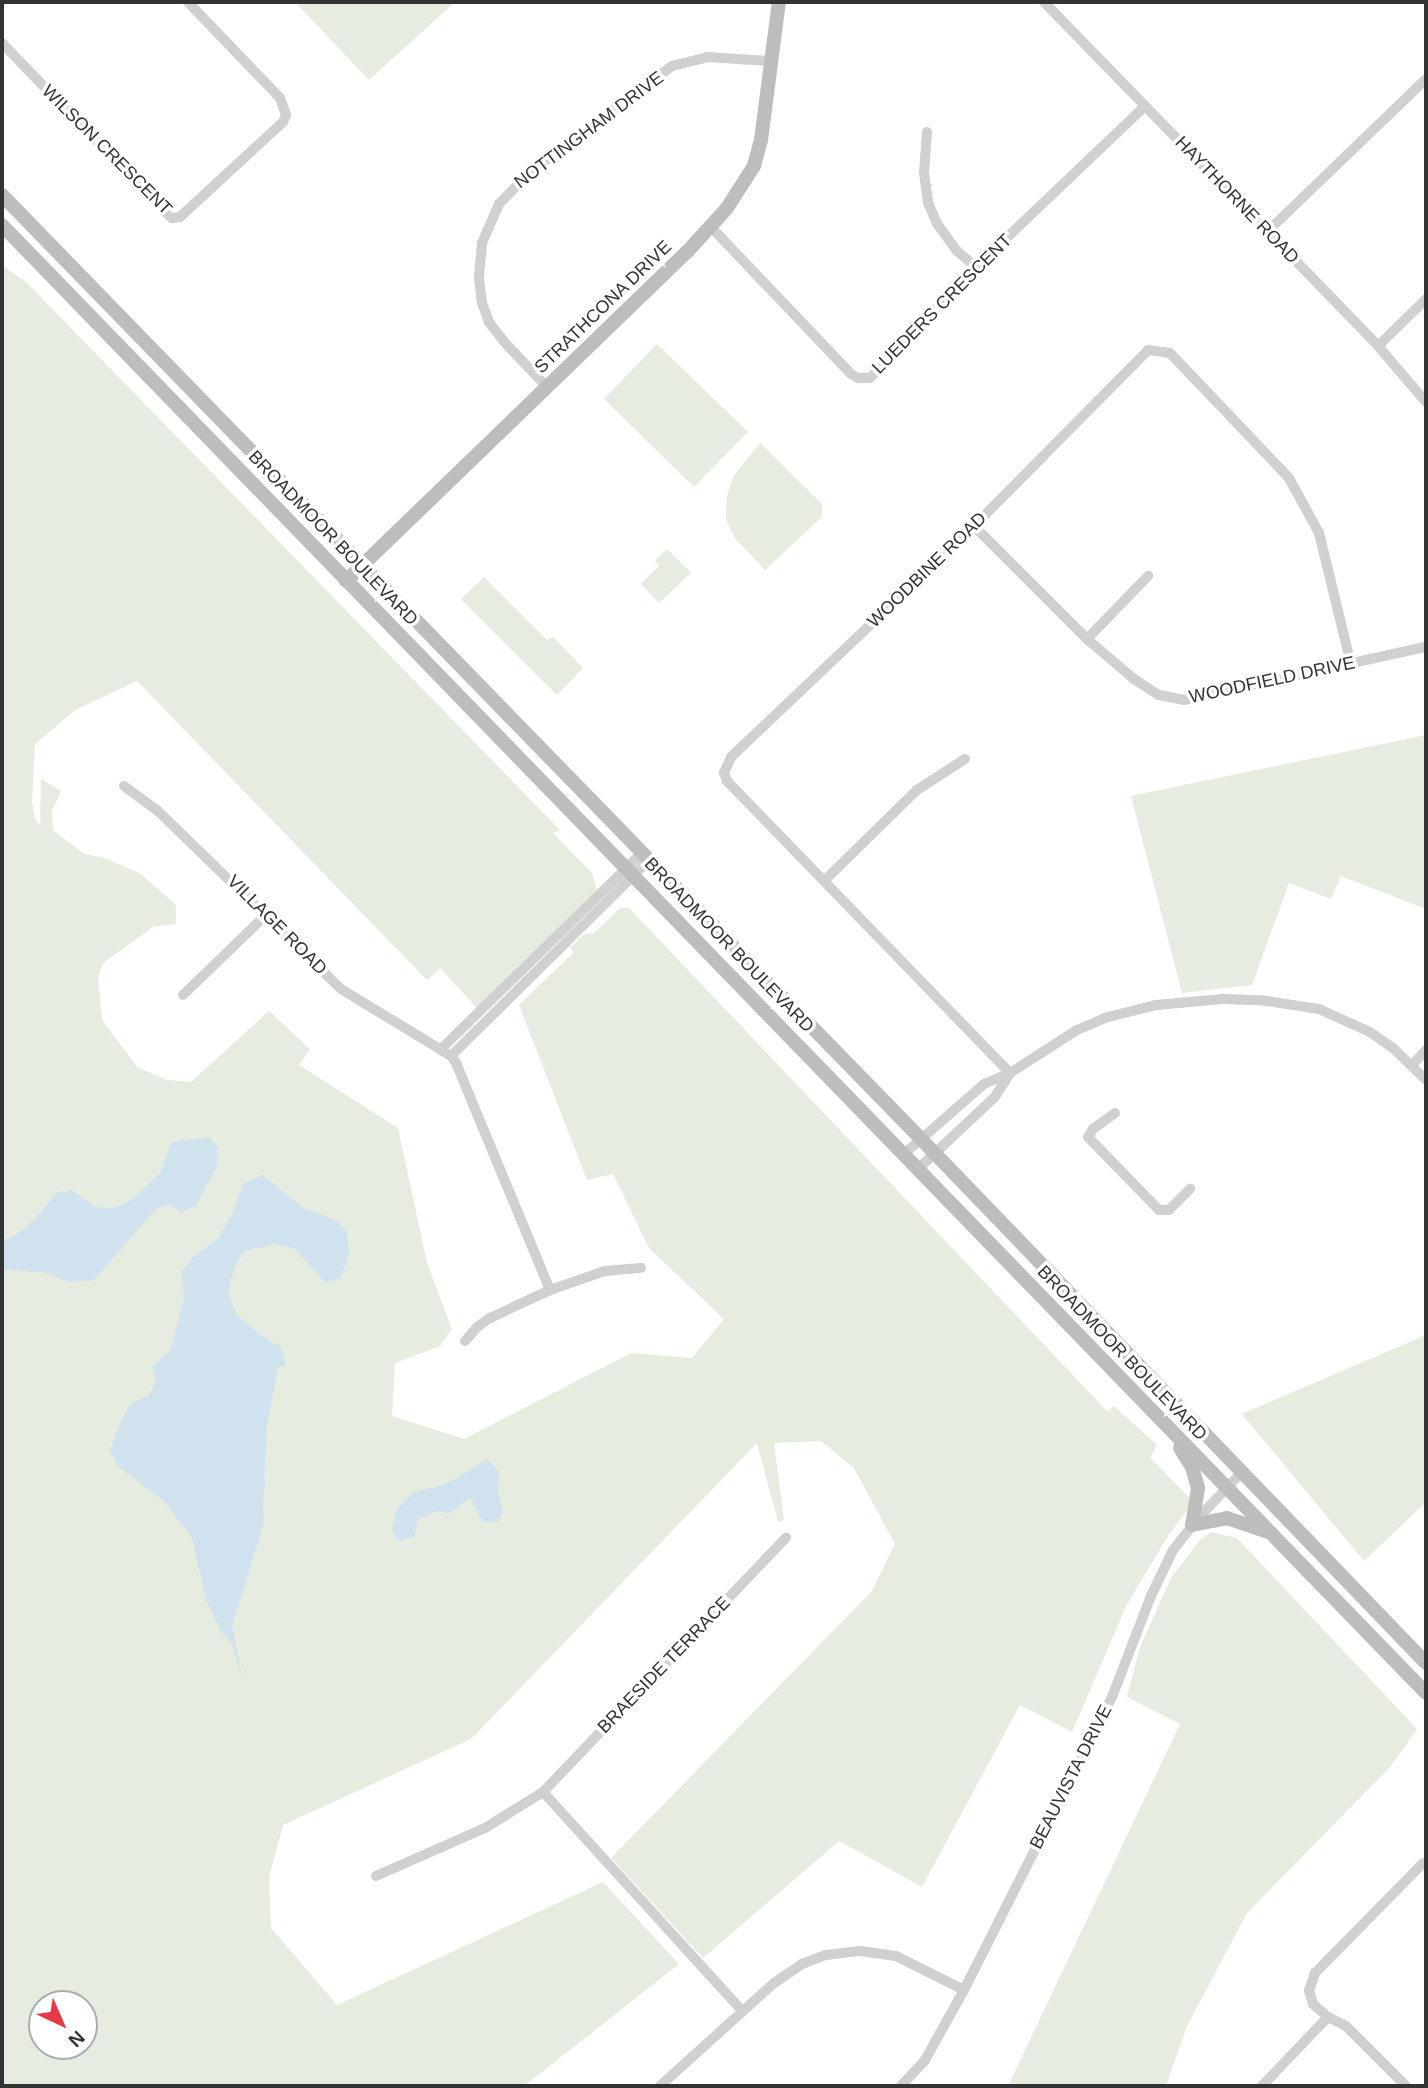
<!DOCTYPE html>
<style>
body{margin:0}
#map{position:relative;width:1428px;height:2088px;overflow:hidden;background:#fff;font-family:Arial,sans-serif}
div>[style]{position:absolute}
.green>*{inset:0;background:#e6ecdf}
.water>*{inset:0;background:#cfe2ee}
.street>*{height:10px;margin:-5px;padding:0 5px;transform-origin:5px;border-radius:5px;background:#d0d0d0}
.secondary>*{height:14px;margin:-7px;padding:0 7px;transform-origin:7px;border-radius:7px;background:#bdbdbd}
span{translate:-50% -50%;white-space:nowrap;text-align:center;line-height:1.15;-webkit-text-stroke:7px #fff;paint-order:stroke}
.street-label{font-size:18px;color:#333}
.frame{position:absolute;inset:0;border:4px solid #333;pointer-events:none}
.north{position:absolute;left:28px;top:1990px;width:70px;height:70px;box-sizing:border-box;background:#fff;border:2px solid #adadad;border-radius:50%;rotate:136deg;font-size:19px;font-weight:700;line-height:28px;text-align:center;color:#333}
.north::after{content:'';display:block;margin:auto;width:24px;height:32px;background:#e63946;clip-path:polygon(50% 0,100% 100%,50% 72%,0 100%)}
</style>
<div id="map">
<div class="green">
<div style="clip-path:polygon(295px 2px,455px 2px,369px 80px)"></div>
<div style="clip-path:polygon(evenodd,5px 267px,27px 283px,560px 830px,553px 833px,592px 873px,597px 891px,478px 1009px,440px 968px,427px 980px,137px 681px,75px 710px,35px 744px,32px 803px,36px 821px,40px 825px,41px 779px,61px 791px,52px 810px,53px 830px,84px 854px,105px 858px,141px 874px,176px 905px,176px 924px,153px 927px,103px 963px,98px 977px,102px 1020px,137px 1067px,167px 1080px,191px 1082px,269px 1011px,310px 1049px,299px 1065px,398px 1128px,427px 1263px,452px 1329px,440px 1346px,395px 1363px,392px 1416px,464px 1439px,631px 1353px,692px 1358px,724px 1319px,649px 1248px,613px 1174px,587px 1180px,519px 1005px,573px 953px,571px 947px,584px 934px,593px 934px,620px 908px,629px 908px,1107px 1411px,1114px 1406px,1157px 1445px,1150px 1457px,1193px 1502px,1168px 1536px,1127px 1604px,1072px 1732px,1020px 1705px,922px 1887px,839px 1841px,703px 1958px,611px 1858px,872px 1591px,895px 1544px,854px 1468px,821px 1441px,774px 1443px,784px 1520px,778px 1522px,757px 1443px,471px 1739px,283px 1825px,269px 1877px,271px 1928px,337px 2005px,603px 1882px,679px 1964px,524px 2086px,2px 2086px,2px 269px,5px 267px,42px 2004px,84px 2004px,84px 2046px,42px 2046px,42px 2004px)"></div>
<div style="clip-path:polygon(657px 344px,748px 432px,694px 487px,604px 399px)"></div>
<div style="clip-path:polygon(760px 443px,822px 504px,822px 517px,765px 570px,735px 538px,726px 519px,727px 496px,734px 475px)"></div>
<div style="clip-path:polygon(667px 549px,691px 573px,659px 603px,641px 584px,659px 566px,655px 560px)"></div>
<div style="clip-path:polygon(484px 577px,547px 640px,553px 637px,583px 668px,557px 695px,461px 599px)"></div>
<div style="clip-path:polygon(1426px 735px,1426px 909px,1341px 876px,1331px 899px,1289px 883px,1252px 985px,1182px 993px,1131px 796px)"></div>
<div style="clip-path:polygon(1426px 1335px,1426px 1502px,1364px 1561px,1242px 1414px)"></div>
<div style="clip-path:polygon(1211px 1532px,1237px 1538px,1417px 1729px,1391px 1766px,1247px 1913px,1187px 2026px,1166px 2086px,1008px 2086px,1180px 1724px,1127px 1697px,1140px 1647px,1171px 1578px,1199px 1541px)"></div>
</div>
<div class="water">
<div style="clip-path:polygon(209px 1137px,218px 1147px,217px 1166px,196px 1206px,182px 1212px,169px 1204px,156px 1209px,94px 1280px,68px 1282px,48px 1273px,2px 1269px,2px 1241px,16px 1235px,35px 1220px,56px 1193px,71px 1190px,94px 1206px,107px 1209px,118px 1206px,132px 1200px,161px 1172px,171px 1142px)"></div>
<div style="clip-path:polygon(263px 1175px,303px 1208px,336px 1220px,347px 1232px,349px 1255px,340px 1279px,325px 1282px,295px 1249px,275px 1244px,244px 1251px,234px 1268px,228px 1293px,236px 1314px,259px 1334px,281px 1347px,286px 1365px,278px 1367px,266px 1430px,263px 1527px,232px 1626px,243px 1681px,232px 1644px,220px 1630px,206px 1599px,192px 1538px,165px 1502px,118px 1466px,110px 1451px,121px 1421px,132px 1403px,150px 1394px,156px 1380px,152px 1367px,171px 1349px,184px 1298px,182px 1272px,193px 1257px,219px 1237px,233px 1213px,243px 1184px)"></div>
<div style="clip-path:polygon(488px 1459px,499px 1473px,498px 1492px,503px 1511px,498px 1522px,483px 1522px,470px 1498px,450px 1513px,436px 1511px,418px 1519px,414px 1537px,398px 1541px,392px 1529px,397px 1509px,414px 1492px,444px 1485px)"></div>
</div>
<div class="street">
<div style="left:1044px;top:2px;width:479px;rotate:45.8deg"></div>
<div style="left:1378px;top:346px;width:74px;rotate:49.4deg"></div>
<div style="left:2px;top:43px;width:235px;rotate:46deg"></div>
<div style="left:165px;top:212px;width:9px;rotate:41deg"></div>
<div style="left:172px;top:218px;width:8px;rotate:-7deg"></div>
<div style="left:180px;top:217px;width:140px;rotate:-42.7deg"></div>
<div style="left:283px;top:122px;width:8px;rotate:-67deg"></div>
<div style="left:286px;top:115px;width:18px;rotate:-109deg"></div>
<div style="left:280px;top:98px;width:133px;rotate:-133.8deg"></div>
<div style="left:927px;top:132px;width:41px;rotate:94.2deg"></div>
<div style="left:924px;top:173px;width:30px;rotate:82deg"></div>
<div style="left:928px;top:203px;width:24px;rotate:66deg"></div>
<div style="left:938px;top:225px;width:32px;rotate:54deg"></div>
<div style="left:957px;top:251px;width:25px;rotate:40deg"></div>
<div style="left:711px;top:227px;width:203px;rotate:46.4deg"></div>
<div style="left:851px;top:374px;width:8px;rotate:30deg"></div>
<div style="left:858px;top:378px;width:12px"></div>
<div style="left:870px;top:378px;width:153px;rotate:-46.3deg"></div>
<div style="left:976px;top:267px;width:233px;rotate:-43.6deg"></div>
<div style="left:1268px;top:231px;width:219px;rotate:-43.9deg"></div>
<div style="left:1378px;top:346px;width:67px;rotate:-44.4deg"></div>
<div style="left:547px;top:387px;width:59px;rotate:-133.6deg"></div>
<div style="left:506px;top:344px;width:28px;rotate:-128deg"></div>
<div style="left:489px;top:322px;width:20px;rotate:-110deg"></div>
<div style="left:482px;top:303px;width:26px;rotate:-97deg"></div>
<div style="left:479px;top:277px;width:34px;rotate:-85deg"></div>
<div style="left:482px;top:243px;width:43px;rotate:-66.4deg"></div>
<div style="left:499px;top:204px;width:43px;rotate:-45.9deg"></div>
<div style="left:529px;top:173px;width:179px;rotate:-36.8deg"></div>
<div style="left:672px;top:66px;width:36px;rotate:-14deg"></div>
<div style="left:707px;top:57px;width:62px;rotate:3.7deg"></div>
<div style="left:974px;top:526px;width:160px;rotate:45deg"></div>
<div style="left:1087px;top:639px;width:62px;rotate:40.4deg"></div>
<div style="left:1134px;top:679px;width:30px;rotate:33deg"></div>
<div style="left:1159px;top:695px;width:25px;rotate:11deg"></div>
<div style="left:1184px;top:700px;width:248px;rotate:-12.4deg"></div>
<div style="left:1087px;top:639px;width:88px;rotate:-45.9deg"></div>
<div style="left:124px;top:786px;width:42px;rotate:36.3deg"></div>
<div style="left:158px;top:811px;width:255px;rotate:44.2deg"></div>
<div style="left:341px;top:989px;width:129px;rotate:31.3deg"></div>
<div style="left:451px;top:1056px;width:9px;rotate:54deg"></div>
<div style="left:456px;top:1063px;width:246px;rotate:67.5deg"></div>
<div style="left:824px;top:881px;width:130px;rotate:-44.4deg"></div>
<div style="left:917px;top:790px;width:57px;rotate:-32.9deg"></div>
<div style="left:183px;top:995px;width:117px;rotate:-44deg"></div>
<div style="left:440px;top:1050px;width:282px;rotate:-44.3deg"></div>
<div style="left:451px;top:1056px;width:279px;rotate:-44.7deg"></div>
<div style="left:1412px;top:1065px;width:21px;rotate:-47deg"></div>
<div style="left:1010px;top:1073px;width:407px;rotate:-134.1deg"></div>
<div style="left:727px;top:781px;width:9px;rotate:-111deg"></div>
<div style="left:724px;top:773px;width:17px;rotate:-66deg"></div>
<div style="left:731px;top:757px;width:335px;rotate:-43.5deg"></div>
<div style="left:974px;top:526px;width:247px;rotate:-45.3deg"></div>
<div style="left:1148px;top:350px;width:22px;rotate:8deg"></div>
<div style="left:1170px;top:353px;width:173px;rotate:46.4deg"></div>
<div style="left:1289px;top:478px;width:63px;rotate:61.4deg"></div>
<div style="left:1319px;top:533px;width:135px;rotate:76.3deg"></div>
<div style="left:1115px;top:1113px;width:27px;rotate:144deg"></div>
<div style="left:1093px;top:1129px;width:9px;rotate:122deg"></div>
<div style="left:1088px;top:1137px;width:102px;rotate:45.8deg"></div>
<div style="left:1159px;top:1210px;width:10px"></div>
<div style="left:1169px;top:1210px;width:30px;rotate:-45deg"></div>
<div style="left:904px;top:1154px;width:106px;rotate:-41.2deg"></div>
<div style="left:984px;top:1084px;width:28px;rotate:-23deg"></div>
<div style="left:1010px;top:1073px;width:80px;rotate:-32.7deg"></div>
<div style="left:1077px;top:1030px;width:34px;rotate:-23deg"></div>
<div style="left:1108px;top:1017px;width:49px;rotate:-14deg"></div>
<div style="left:1156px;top:1005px;width:67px;rotate:-5.1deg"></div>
<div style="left:1223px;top:999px;width:37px;rotate:2deg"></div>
<div style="left:1260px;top:1000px;width:60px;rotate:8.7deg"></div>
<div style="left:1319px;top:1009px;width:56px;rotate:24.3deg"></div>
<div style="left:1370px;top:1032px;width:28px;rotate:35deg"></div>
<div style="left:1393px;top:1048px;width:46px;rotate:44.1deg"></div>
<div style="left:918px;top:1169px;width:104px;rotate:-43.1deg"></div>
<div style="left:994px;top:1098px;width:30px;rotate:-57deg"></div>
<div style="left:465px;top:1341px;width:18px;rotate:-49deg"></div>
<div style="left:477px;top:1327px;width:16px;rotate:-35deg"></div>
<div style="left:490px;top:1318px;width:66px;rotate:-25deg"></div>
<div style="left:550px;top:1290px;width:58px;rotate:-19.1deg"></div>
<div style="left:605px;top:1271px;width:36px;rotate:-5deg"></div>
<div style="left:543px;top:1792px;width:296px;rotate:47.7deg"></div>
<div style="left:376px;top:1876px;width:119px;rotate:-23.8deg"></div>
<div style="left:485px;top:1828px;width:68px;rotate:-31.8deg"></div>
<div style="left:543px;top:1792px;width:352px;rotate:-46.3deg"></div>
<div style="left:1328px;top:2017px;width:20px;rotate:-139deg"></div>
<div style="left:1313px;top:2004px;width:14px;rotate:-107deg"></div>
<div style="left:1309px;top:1991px;width:19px;rotate:-72deg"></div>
<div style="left:1315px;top:1973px;width:154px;rotate:-45.5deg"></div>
<div style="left:660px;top:2086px;width:154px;rotate:-42.1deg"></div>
<div style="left:774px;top:1983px;width:34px;rotate:-34deg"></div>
<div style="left:802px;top:1964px;width:26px;rotate:-21deg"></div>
<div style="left:826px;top:1955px;width:34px;rotate:-7deg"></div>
<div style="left:860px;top:1951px;width:36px;rotate:8deg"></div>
<div style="left:896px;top:1956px;width:76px;rotate:26.6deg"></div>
<div style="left:901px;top:2086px;width:35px;rotate:-47deg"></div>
<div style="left:925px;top:2060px;width:80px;rotate:-60.9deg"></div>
<div style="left:964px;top:1990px;width:328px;rotate:-63.2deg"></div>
<div style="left:1112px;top:1697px;width:108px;rotate:-68.9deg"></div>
<div style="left:1151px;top:1596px;width:51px;rotate:-64.4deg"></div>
<div style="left:1173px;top:1550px;width:43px;rotate:-51.5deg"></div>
<div style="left:1200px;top:1516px;width:61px;rotate:-46.3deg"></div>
<div style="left:1262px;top:2086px;width:95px;rotate:-46.3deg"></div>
<div style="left:1328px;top:2017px;width:20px;rotate:27deg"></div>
<div style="left:1346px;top:2026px;width:85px;rotate:45deg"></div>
</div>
<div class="secondary">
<div style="left:2px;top:195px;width:1316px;rotate:45.77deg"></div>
<div style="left:920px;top:1138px;width:729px;rotate:46.06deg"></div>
<div style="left:2px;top:225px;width:2045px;rotate:45.87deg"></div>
<div style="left:346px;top:581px;width:474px;rotate:-44deg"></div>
<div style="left:687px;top:252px;width:59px;rotate:-47.7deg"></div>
<div style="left:727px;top:208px;width:50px;rotate:-57.3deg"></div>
<div style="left:754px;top:166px;width:27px;rotate:-75deg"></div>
<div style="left:761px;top:140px;width:139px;rotate:-82.6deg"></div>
<div style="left:1180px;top:1448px;width:22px;rotate:58deg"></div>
<div style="left:1192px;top:1467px;width:22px;rotate:74deg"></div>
<div style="left:1198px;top:1488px;width:37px;rotate:99deg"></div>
<div style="left:1192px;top:1525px;width:36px;rotate:-11deg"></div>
<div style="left:1227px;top:1518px;width:43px;rotate:18.9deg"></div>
</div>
<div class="street-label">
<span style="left:589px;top:130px;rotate:-37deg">NOTTINGHAM DRIVE</span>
<span style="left:107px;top:150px;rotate:45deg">WILSON CRESCENT</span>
<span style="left:1237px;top:200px;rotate:46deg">HAYTHORNE ROAD</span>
<span style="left:942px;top:304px;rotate:-45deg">LUEDERS CRESCENT</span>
<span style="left:603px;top:307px;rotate:-44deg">STRATHCONA DRIVE</span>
<span style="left:333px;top:538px;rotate:46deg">BROADMOOR BOULEVARD</span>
<span style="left:927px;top:570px;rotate:-44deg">WOODBINE ROAD</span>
<span style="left:1272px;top:680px;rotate:-12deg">WOODFIELD DRIVE</span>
<span style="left:277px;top:925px;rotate:45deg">VILLAGE ROAD</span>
<span style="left:729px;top:945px;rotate:46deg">BROADMOOR BOULEVARD</span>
<span style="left:1122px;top:1353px;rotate:46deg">BROADMOOR BOULEVARD</span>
<span style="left:664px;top:1665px;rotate:-46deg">BRAESIDE TERRACE</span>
<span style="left:1071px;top:1777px;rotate:-63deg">BEAUVISTA DRIVE</span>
</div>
<div class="frame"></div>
<div class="north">N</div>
</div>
